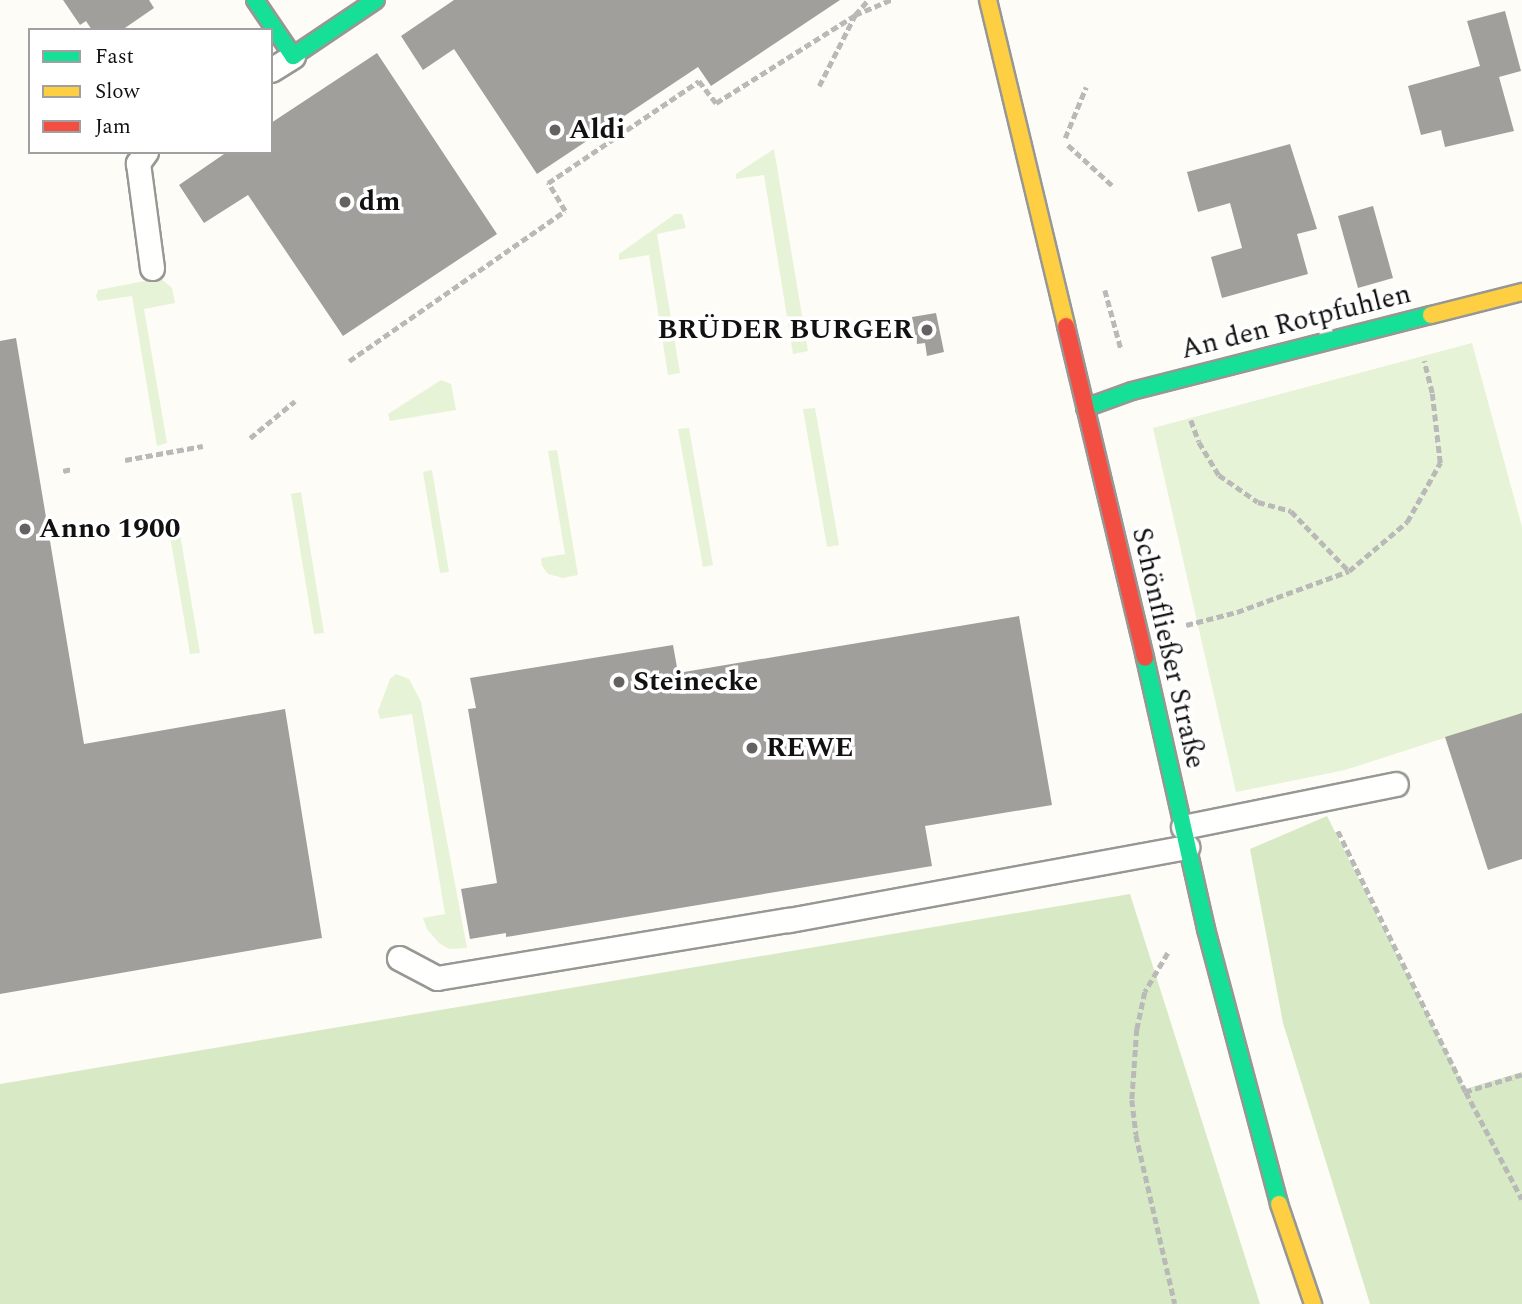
<!DOCTYPE html>
<meta charset="utf-8">
<style>
body{margin:0}
#map{position:relative;width:1522px;height:1304px;overflow:hidden;background:#fdfcf7;font-family:Spectral,serif}
div>[style]{position:absolute}
.green>*{inset:0;background:#e7f3d7}
.forest>*{inset:0;background:#d8eac5}
.building>*{inset:0;background:#a19f9c}
.path>*{height:4.5px;margin-top:-2.25px;transform-origin:0;background:repeating-linear-gradient(90deg,#b9b9b8 0 7px,transparent 0 10.5px)}
.roads{filter:drop-shadow(2px 0 #979795) drop-shadow(-2px 0 #979795) drop-shadow(0 2px #979795) drop-shadow(0 -2px #979795)}
.lane>*{height:23px;margin:-11.5px;padding:0 11.5px;transform-origin:11.5px;border-radius:11.5px;background:#fffffe}
.fast>*{height:16px;margin:-8px;padding:0 8px;transform-origin:8px;border-radius:8px;background:#16e098}
.slow>*{height:16px;margin:-8px;padding:0 8px;transform-origin:8px;border-radius:8px;background:#ffcf43}
.jam>*{height:16px;margin:-8px;padding:0 8px;transform-origin:8px;border-radius:8px;background:#f24e42}
.dots>*{width:19px;height:19px;translate:-50% -50%;box-sizing:border-box;border:4px solid #fff;border-radius:50%}
span{translate:-50% -50%;white-space:nowrap;text-align:center;line-height:1.15;-webkit-text-stroke:7px #fff;paint-order:stroke}
.poi-label{font-size:28px;color:#111;font-weight:700}
.left{translate:0 -50%;text-align:left}
.right{translate:-100% -50%;text-align:right}
.street-label{font-size:28px;color:#111}
.legend{position:absolute;left:28px;top:28px;width:245px;height:126px;box-sizing:border-box;background:#fff;border:2px solid #a0a0a0;margin:0;padding:9px 12px;list-style:none;font-size:21px;color:#111}
.legend li{display:flex;align-items:center;gap:14px;height:35px}
.legend b{width:35px;border:2px solid #a0a0a0}
</style>
<div id="map">
<div class="green">
<div style="clip-path:polygon(774px 149px,808px 351px,793px 354px,764px 175px,736px 179px,736px 174px)"></div>
<div style="clip-path:polygon(675px 214px,682px 214px,686px 228px,657px 234px,680px 373px,668px 375px,649px 255px,619px 260px,619px 254px)"></div>
<div style="clip-path:polygon(160px 278px,172px 288px,175px 303px,144px 309px,167px 443px,157px 446px,132px 296px,98px 301px,96px 296px,98px 290px)"></div>
<div style="clip-path:polygon(1472px 343px,1522px 527px,1522px 713px,1345px 770px,1236px 792px,1153px 428px)"></div>
<div style="clip-path:polygon(441px 380px,451px 384px,456px 410px,390px 421px,388px 414px)"></div>
<div style="clip-path:polygon(815px 408px,839px 545px,827px 547px,803px 409px)"></div>
<div style="clip-path:polygon(689px 428px,713px 565px,703px 567px,678px 429px)"></div>
<div style="clip-path:polygon(557px 450px,578px 575px,563px 578px,548px 574px,542px 566px,541px 558px,565px 554px,548px 451px)"></div>
<div style="clip-path:polygon(432px 470px,449px 572px,440px 573px,423px 472px)"></div>
<div style="clip-path:polygon(301px 492px,324px 633px,314px 634px,291px 494px)"></div>
<div style="clip-path:polygon(177px 516px,200px 653px,190px 654px,167px 518px)"></div>
<div style="clip-path:polygon(396px 674px,409px 679px,421px 702px,467px 948px,449px 949px,439px 943px,427px 929px,423px 918px,445px 914px,412px 714px,380px 719px,378px 711px,390px 679px)"></div>
</div>
<div class="forest">
<div style="clip-path:polygon(1327px 816px,1465px 1089px,1522px 1072px,1522px 1304px,1370px 1304px,1283px 1023px,1250px 849px)"></div>
<div style="clip-path:polygon(1130px 894px,1260px 1304px,0 1304px,0 1084px)"></div>
</div>
<div class="building">
<div style="clip-path:polygon(63px 0,149px 0,154px 8px,122px 30px,92px 30px,86px 21px,80px 25px)"></div>
<div style="clip-path:polygon(454px 0,840px 0,711px 86px,698px 67px,537px 174px,454px 49px,423px 70px,401px 36px)"></div>
<div style="clip-path:polygon(1505px 11px,1521px 71px,1499px 77px,1514px 131px,1445px 147px,1441px 130px,1421px 135px,1408px 86px,1480px 66px,1467px 21px)"></div>
<div style="clip-path:polygon(377px 53px,497px 234px,343px 336px,248px 195px,204px 223px,179px 185px,227px 152px,271px 152px,271px 123px)"></div>
<div style="clip-path:polygon(1290px 144px,1317px 229px,1297px 234px,1308px 274px,1222px 298px,1211px 257px,1242px 248px,1230px 203px,1198px 212px,1187px 172px)"></div>
<div style="clip-path:polygon(1373px 206px,1393px 278px,1358px 288px,1338px 216px)"></div>
<div style="clip-path:polygon(936px 313px,944px 352px,927px 356px,925px 343px,917px 344px,912px 317px)"></div>
<div style="clip-path:polygon(16px 338px,84px 744px,285px 709px,322px 938px,0 994px,0 341px)"></div>
<div style="clip-path:polygon(1019px 616px,1052px 805px,925px 826px,932px 866px,506px 937px,506px 933px,470px 939px,461px 889px,497px 883px,468px 709px,476px 708px,470px 678px,673px 645px,678px 673px)"></div>
<div style="clip-path:polygon(1522px 713px,1522px 859px,1488px 870px,1445px 737px)"></div>
</div>
<div class="path">
<div style="left:819px;top:86px;width:80px;rotate:-63.1deg"></div>
<div style="left:855px;top:15px;width:20px;rotate:-49deg"></div>
<div style="left:1065px;top:138px;width:55px;rotate:-67.6deg"></div>
<div style="left:1068px;top:145px;width:62px;rotate:42.4deg"></div>
<div style="left:1105px;top:290px;width:61px;rotate:74.8deg"></div>
<div style="left:349px;top:361px;width:263px;rotate:-34.8deg"></div>
<div style="left:565px;top:211px;width:33px;rotate:-121deg"></div>
<div style="left:548px;top:183px;width:182px;rotate:-34deg"></div>
<div style="left:699px;top:81px;width:28px;rotate:52deg"></div>
<div style="left:716px;top:103px;width:165px;rotate:-32.3deg"></div>
<div style="left:855px;top:15px;width:39px;rotate:-23deg"></div>
<div style="left:1191px;top:420px;width:23px;rotate:70deg"></div>
<div style="left:1199px;top:442px;width:39px;rotate:59deg"></div>
<div style="left:1219px;top:475px;width:47px;rotate:34.7deg"></div>
<div style="left:1258px;top:502px;width:34px;rotate:15deg"></div>
<div style="left:1291px;top:511px;width:83px;rotate:46deg"></div>
<div style="left:250px;top:438px;width:58px;rotate:-39.4deg"></div>
<div style="left:125px;top:460px;width:79px;rotate:-10.2deg"></div>
<div style="left:63px;top:471px;width:9px;rotate:-13deg"></div>
<div style="left:1186px;top:625px;width:53px;rotate:-14.3deg"></div>
<div style="left:1237px;top:612px;width:119px;rotate:-20.1deg"></div>
<div style="left:1349px;top:571px;width:76px;rotate:-40.2deg"></div>
<div style="left:1407px;top:522px;width:68px;rotate:-60.8deg"></div>
<div style="left:1440px;top:463px;width:70px;rotate:-96.5deg"></div>
<div style="left:1432px;top:393px;width:33px;rotate:-104deg"></div>
<div style="left:1338px;top:831px;width:291px;rotate:63.9deg"></div>
<div style="left:1168px;top:953px;width:45px;rotate:120.5deg"></div>
<div style="left:1145px;top:992px;width:38px;rotate:102deg"></div>
<div style="left:1137px;top:1029px;width:71px;rotate:94deg"></div>
<div style="left:1132px;top:1100px;width:35px;rotate:83deg"></div>
<div style="left:1136px;top:1135px;width:173px;rotate:77deg"></div>
<div style="left:1522px;top:1075px;width:59px;rotate:163.1deg"></div>
<div style="left:1466px;top:1092px;width:121px;rotate:62.4deg"></div>
</div>
<div class="roads">
<div class="lane">
<div style="left:271px;top:70px;width:26px;rotate:-32deg"></div>
<div style="left:146px;top:152px;width:14px;rotate:126deg"></div>
<div style="left:138px;top:163px;width:106px;rotate:82.4deg"></div>
<div style="left:1183px;top:827px;width:217px;rotate:-11.4deg"></div>
<div style="left:399px;top:958px;width:43px;rotate:27.8deg"></div>
<div style="left:437px;top:978px;width:357px;rotate:-9.4deg"></div>
<div style="left:789px;top:920px;width:405px;rotate:-10.4deg"></div>
</div>
<div class="fast">
<div style="left:255px;top:0;width:68px;rotate:55.8deg"></div>
<div style="left:293px;top:56px;width:100px;rotate:-34deg"></div>
<div style="left:1085px;top:408px;width:50px;rotate:-19.9deg"></div>
<div style="left:1132px;top:391px;width:309px;rotate:-14.3deg"></div>
<div style="left:1145px;top:658px;width:278px;rotate:77.3deg"></div>
<div style="left:1206px;top:929px;width:285px;rotate:75.1deg"></div>
</div>
<div class="slow">
<div style="left:988px;top:0;width:335px;rotate:76.5deg"></div>
<div style="left:1431px;top:315px;width:94px;rotate:-14.2deg"></div>
<div style="left:1279px;top:1204px;width:106px;rotate:71.2deg"></div>
</div>
<div class="jam">
<div style="left:1066px;top:326px;width:341px;rotate:76.6deg"></div>
</div>
</div>
<div class="dots">
<div style="left:555px;top:130px;background:#646362"></div>
<div style="left:345px;top:202px;background:#646362"></div>
<div style="left:927px;top:330px;background:#646362"></div>
<div style="left:25px;top:529px;background:#646362"></div>
<div style="left:619px;top:682px;background:#646362"></div>
<div style="left:752px;top:748px;background:#646362"></div>
</div>
<div class="poi-label">
<span class="left" style="left:569px;top:130px">Aldi</span>
<span class="left" style="left:359px;top:202px">dm</span>
<span class="right" style="left:913px;top:330px">BRÜDER BURGER</span>
<span class="left" style="left:39px;top:529px">Anno 1900</span>
<span class="left" style="left:633px;top:682px">Steinecke</span>
<span class="left" style="left:766px;top:748px">REWE</span>
</div>
<div class="street-label">
<span style="left:1296px;top:322px;rotate:-14deg">An den Rotpfuhlen</span>
<span style="left:1168px;top:648px;rotate:77deg">Schönfließer Straße</span>
</div>
<ul class="legend">
<li><b style="height:9px;background:#16e098"></b>Fast</li>
<li><b style="height:9px;background:#ffcf43"></b>Slow</li>
<li><b style="height:9px;background:#f24e42"></b>Jam</li>
</ul>
</div>
